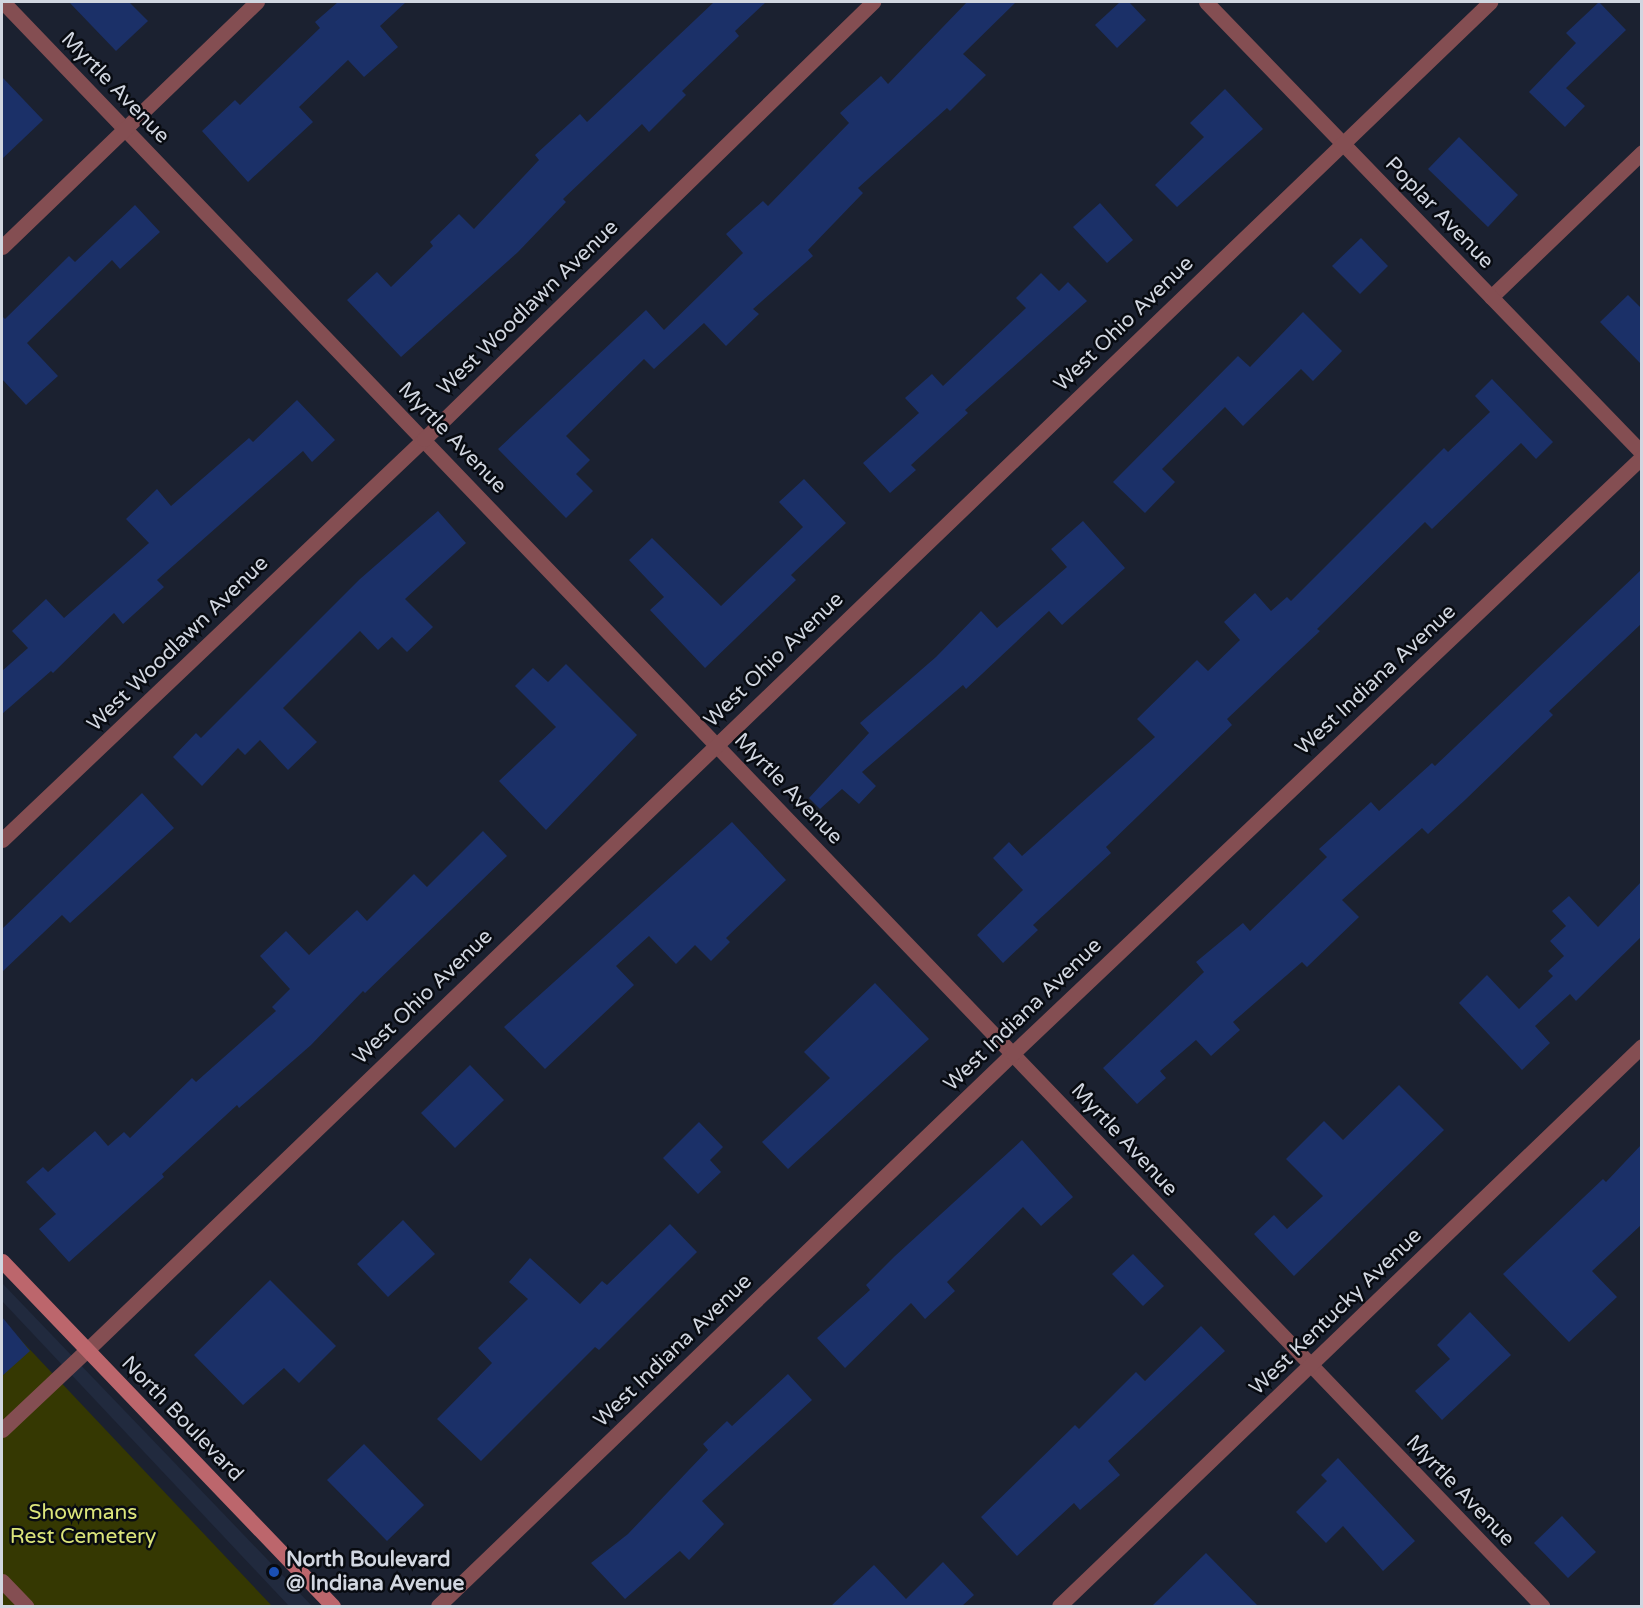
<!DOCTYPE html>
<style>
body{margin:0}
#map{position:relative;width:1643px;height:1608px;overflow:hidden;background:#1b2130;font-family:"Varela Round",sans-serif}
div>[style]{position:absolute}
.built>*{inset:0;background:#212a3e}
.green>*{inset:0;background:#353802}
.building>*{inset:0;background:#1b3068}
.lane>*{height:15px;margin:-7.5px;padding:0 7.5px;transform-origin:7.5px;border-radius:7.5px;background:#844e52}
.street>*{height:15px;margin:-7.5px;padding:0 7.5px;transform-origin:7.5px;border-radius:7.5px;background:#844e52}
.secondary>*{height:15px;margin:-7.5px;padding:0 7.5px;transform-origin:7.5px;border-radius:7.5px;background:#bc666c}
.dots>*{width:16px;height:16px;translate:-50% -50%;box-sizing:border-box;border:3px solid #080b11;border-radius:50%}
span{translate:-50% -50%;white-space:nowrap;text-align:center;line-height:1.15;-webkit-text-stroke:5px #080b11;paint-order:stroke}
.street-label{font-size:21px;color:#d1d6e0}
.park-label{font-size:21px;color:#dce57a}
.poi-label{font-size:21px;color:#d1d6e0;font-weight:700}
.left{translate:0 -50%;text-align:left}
.frame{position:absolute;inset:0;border:3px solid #d1d6e0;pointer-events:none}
</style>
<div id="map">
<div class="built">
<div style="clip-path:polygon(2px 1283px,312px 1606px,289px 1606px,2px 1301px)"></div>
</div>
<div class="green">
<div style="clip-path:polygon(2px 1320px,272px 1606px,2px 1606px)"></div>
</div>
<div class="building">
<div style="clip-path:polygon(69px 2px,129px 2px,148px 21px,116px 51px)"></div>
<div style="clip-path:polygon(338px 2px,406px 2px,380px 26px,398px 47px,364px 77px,348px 60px,299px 107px,313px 122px,248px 182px,202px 131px,235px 100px,240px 105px,320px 28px,315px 22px)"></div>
<div style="clip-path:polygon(714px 2px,766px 2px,735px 31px,739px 36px,682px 91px,686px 95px,649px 132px,642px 124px,563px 199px,566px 202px,518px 252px,401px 357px,347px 300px,377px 272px,391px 287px,433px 246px,430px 242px,459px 214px,474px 229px,539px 160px,535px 155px,580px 114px,587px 122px)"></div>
<div style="clip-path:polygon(967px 2px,1016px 2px,963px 54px,986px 75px,950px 111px,947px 108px,858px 188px,863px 193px,808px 250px,813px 256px,753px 309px,759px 314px,726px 346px,704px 323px,654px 369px,644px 359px,566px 436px,590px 460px,576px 474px,593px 491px,566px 518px,498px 449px,646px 310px,664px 330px,743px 253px,726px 234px,763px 201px,768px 206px,849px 123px,840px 113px,881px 76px,888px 84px)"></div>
<div style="clip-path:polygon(1120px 2px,1129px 2px,1146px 20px,1117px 48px,1095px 25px)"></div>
<div style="clip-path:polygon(1599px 2px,1626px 30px,1566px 88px,1585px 106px,1565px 127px,1529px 92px,1576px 43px,1566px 33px)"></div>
<div style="clip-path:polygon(2px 77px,43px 120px,2px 159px)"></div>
<div style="clip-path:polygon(1225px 89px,1263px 129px,1177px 207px,1155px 185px,1204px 137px,1190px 123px)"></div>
<div style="clip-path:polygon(1459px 137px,1518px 195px,1488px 227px,1428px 169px)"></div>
<div style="clip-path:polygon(1100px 203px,1133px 240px,1107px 263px,1073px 227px)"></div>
<div style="clip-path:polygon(135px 205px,160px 232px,120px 269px,112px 260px,27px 343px,58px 376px,26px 405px,2px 379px,2px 316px,5px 319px,69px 256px,75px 262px)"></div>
<div style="clip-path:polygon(1361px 238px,1388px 266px,1360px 294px,1332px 266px)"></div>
<div style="clip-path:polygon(1041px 273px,1059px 291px,1068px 282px,1087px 301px,965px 410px,968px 413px,911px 465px,916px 470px,890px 493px,863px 463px,919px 413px,905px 398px,932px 374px,943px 386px,1026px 308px,1016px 298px)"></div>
<div style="clip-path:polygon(1628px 295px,1641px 308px,1641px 364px,1600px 322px)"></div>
<div style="clip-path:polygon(1303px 312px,1342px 351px,1313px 381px,1301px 369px,1243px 426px,1225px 407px,1162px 469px,1175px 482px,1145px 513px,1113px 482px,1238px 356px,1250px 367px)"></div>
<div style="clip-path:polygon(1492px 379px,1553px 442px,1536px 459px,1521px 443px,1432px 529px,1425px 522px,1317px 629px,1320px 631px,1227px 719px,1232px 725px,1106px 847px,1111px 853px,1033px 925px,1038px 930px,1003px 963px,977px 935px,1023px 890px,993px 858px,1009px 842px,1022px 856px,1155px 737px,1137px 719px,1197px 660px,1208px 671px,1240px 640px,1224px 622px,1255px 593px,1271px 611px,1287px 597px,1291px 601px,1444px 448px,1448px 452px,1490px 412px,1475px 396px)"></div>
<div style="clip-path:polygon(297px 400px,335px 440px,312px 462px,303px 451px,157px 580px,164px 587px,123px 624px,114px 613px,53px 673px,51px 671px,2px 714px,2px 671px,28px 648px,12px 631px,46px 599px,64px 618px,149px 543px,126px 519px,157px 489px,171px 506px,249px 438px,253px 442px)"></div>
<div style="clip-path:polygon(804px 479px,846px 523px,791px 575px,796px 580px,705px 668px,650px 610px,664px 597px,629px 560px,652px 538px,721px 606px,803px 527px,779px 502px)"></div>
<div style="clip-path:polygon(438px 511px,466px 543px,405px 599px,433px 627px,407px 652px,392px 637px,378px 650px,360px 631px,283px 708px,317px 742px,288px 770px,260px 740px,245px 755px,238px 748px,202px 786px,173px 757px,196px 733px,201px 738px,360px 579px)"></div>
<div style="clip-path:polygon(1083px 521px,1125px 568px,1062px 625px,1049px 611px,966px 689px,963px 685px,862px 772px,876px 786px,859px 804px,842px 789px,820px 809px,809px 798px,869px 733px,860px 723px,936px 657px,981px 611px,997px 628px,1067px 567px,1051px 549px)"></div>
<div style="clip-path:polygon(1641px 570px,1641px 624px,1549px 711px,1553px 715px,1465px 800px,1428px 834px,1422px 828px,1342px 900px,1359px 917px,1307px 967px,1302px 962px,1233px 1022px,1240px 1030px,1211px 1056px,1196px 1040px,1160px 1071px,1166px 1078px,1137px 1104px,1103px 1068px,1204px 972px,1196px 962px,1243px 923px,1250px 931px,1327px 857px,1319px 849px,1371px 802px,1379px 811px,1432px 763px,1435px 766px)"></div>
<div style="clip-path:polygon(566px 664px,637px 735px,546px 830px,499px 781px,556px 727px,515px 686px,533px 668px,548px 682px)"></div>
<div style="clip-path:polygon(142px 793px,174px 828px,70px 923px,62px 915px,2px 972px,2px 929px)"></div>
<div style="clip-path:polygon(732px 822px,786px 880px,726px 938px,730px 942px,711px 961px,695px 945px,676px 964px,649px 936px,616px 966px,634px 985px,545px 1069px,504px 1027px)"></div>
<div style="clip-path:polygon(483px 831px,507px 856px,365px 993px,363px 991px,311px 1045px,239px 1108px,237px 1105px,162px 1174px,164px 1177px,69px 1262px,39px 1229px,56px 1214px,26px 1182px,43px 1167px,48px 1172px,95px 1131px,108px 1146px,124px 1132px,130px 1138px,192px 1078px,196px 1082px,276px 1011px,272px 1007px,290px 989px,260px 956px,286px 931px,309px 955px,357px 910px,367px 921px,414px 874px,427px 887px)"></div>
<div style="clip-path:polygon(1641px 882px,1641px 937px,1576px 1001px,1570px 994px,1535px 1026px,1550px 1043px,1522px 1070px,1459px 1003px,1487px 975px,1519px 1009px,1553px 976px,1548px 971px,1564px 956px,1550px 941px,1566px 926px,1552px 911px,1569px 896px,1598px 927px)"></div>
<div style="clip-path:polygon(875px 983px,929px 1039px,788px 1169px,762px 1142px,830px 1078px,804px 1052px)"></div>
<div style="clip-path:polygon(470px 1065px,504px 1100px,455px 1148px,421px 1113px)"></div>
<div style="clip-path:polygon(1399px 1085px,1444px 1130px,1294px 1276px,1254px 1234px,1274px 1215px,1287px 1229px,1323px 1196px,1286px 1159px,1324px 1121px,1343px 1140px)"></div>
<div style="clip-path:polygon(699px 1122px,723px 1147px,710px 1160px,721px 1172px,698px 1194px,663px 1158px)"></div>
<div style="clip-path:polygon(1022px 1140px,1073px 1197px,1041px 1226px,1023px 1207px,947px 1282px,955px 1291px,925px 1319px,911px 1303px,845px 1368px,817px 1338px,870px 1290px,866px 1285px,895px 1256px)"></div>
<div style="clip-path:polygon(1641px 1145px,1641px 1225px,1592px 1271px,1617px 1297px,1569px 1342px,1503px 1274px,1603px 1179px,1606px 1182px)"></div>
<div style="clip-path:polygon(403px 1220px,435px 1254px,388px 1297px,357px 1264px)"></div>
<div style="clip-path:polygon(670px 1224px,697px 1252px,599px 1350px,595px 1347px,481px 1461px,437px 1419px,492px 1363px,478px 1348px,528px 1299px,509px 1282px,530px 1258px,580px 1304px,602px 1281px,607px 1285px)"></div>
<div style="clip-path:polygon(1133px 1254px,1164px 1286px,1143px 1306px,1112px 1274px)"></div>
<div style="clip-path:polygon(270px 1280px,336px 1346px,299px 1383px,284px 1368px,243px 1405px,194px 1355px)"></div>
<div style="clip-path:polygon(1470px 1312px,1511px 1355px,1442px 1420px,1415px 1391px,1450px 1359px,1437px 1345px)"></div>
<div style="clip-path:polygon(2px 1317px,30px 1351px,2px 1376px)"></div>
<div style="clip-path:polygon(1201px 1326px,1225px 1351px,1108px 1461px,1120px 1475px,1080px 1510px,1074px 1503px,1017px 1556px,981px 1517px,1075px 1425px,1079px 1429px,1136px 1372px,1145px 1381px)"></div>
<div style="clip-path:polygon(788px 1374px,812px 1400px,702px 1501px,724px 1524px,689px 1560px,680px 1551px,625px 1599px,591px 1563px,628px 1534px,708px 1450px,703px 1444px,727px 1421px,732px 1426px)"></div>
<div style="clip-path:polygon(364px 1444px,424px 1505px,387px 1541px,327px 1480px)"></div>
<div style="clip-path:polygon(1338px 1458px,1415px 1541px,1383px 1571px,1343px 1526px,1326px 1543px,1296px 1512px,1327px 1481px,1321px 1475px)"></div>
<div style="clip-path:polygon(1562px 1516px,1596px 1552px,1568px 1578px,1534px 1543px)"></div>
<div style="clip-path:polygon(1206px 1553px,1258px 1606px,1152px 1606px)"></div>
<div style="clip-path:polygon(943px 1562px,974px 1595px,962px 1606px,831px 1606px,874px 1565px,906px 1599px)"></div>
</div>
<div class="lane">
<div style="left:1491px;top:297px;width:209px;rotate:-43.8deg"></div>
<div style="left:2px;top:1430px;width:117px;rotate:-43.3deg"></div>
<div style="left:2px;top:1581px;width:35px;rotate:46deg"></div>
</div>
<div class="street">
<div style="left:3px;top:2px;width:2223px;rotate:46.18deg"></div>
<div style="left:1206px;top:2px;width:627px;rotate:45.97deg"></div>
<div style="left:2px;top:247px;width:354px;rotate:-43.9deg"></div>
<div style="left:2px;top:840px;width:582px;rotate:-43.54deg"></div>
<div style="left:424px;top:439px;width:627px;rotate:-44.22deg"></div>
<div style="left:87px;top:1350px;width:1946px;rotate:-43.85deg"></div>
<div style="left:438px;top:1606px;width:798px;rotate:-43.88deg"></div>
<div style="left:1013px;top:1053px;width:867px;rotate:-43.46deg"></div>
<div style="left:1059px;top:1606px;width:808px;rotate:-43.85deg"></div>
</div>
<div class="secondary">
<div style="left:2px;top:1261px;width:478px;rotate:46.2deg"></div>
</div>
<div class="dots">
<div style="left:274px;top:1572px;background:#1a4fb4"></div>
</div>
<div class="street-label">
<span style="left:115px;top:88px;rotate:46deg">Myrtle Avenue</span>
<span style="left:1439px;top:213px;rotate:46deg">Poplar Avenue</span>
<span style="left:528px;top:308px;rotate:-44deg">West Woodlawn Avenue</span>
<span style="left:1124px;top:324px;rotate:-44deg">West Ohio Avenue</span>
<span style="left:452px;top:438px;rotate:46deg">Myrtle Avenue</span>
<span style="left:178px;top:644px;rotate:-44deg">West Woodlawn Avenue</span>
<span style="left:774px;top:660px;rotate:-44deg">West Ohio Avenue</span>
<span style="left:1376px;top:680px;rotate:-43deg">West Indiana Avenue</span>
<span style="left:788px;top:789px;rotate:46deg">Myrtle Avenue</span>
<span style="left:423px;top:997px;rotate:-44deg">West Ohio Avenue</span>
<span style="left:1023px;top:1015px;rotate:-44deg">West Indiana Avenue</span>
<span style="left:1124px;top:1140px;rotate:47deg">Myrtle Avenue</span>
<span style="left:1336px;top:1312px;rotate:-44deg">West Kentucky Avenue</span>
<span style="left:673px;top:1351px;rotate:-44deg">West Indiana Avenue</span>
<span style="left:182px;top:1419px;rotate:46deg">North Boulevard</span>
<span style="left:1460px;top:1491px;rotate:46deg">Myrtle Avenue</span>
</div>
<div class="park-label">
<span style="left:83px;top:1525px">Showmans<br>Rest Cemetery</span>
</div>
<div class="poi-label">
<span class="left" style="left:286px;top:1572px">North Boulevard<br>@ Indiana Avenue</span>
</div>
<div class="frame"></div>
</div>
